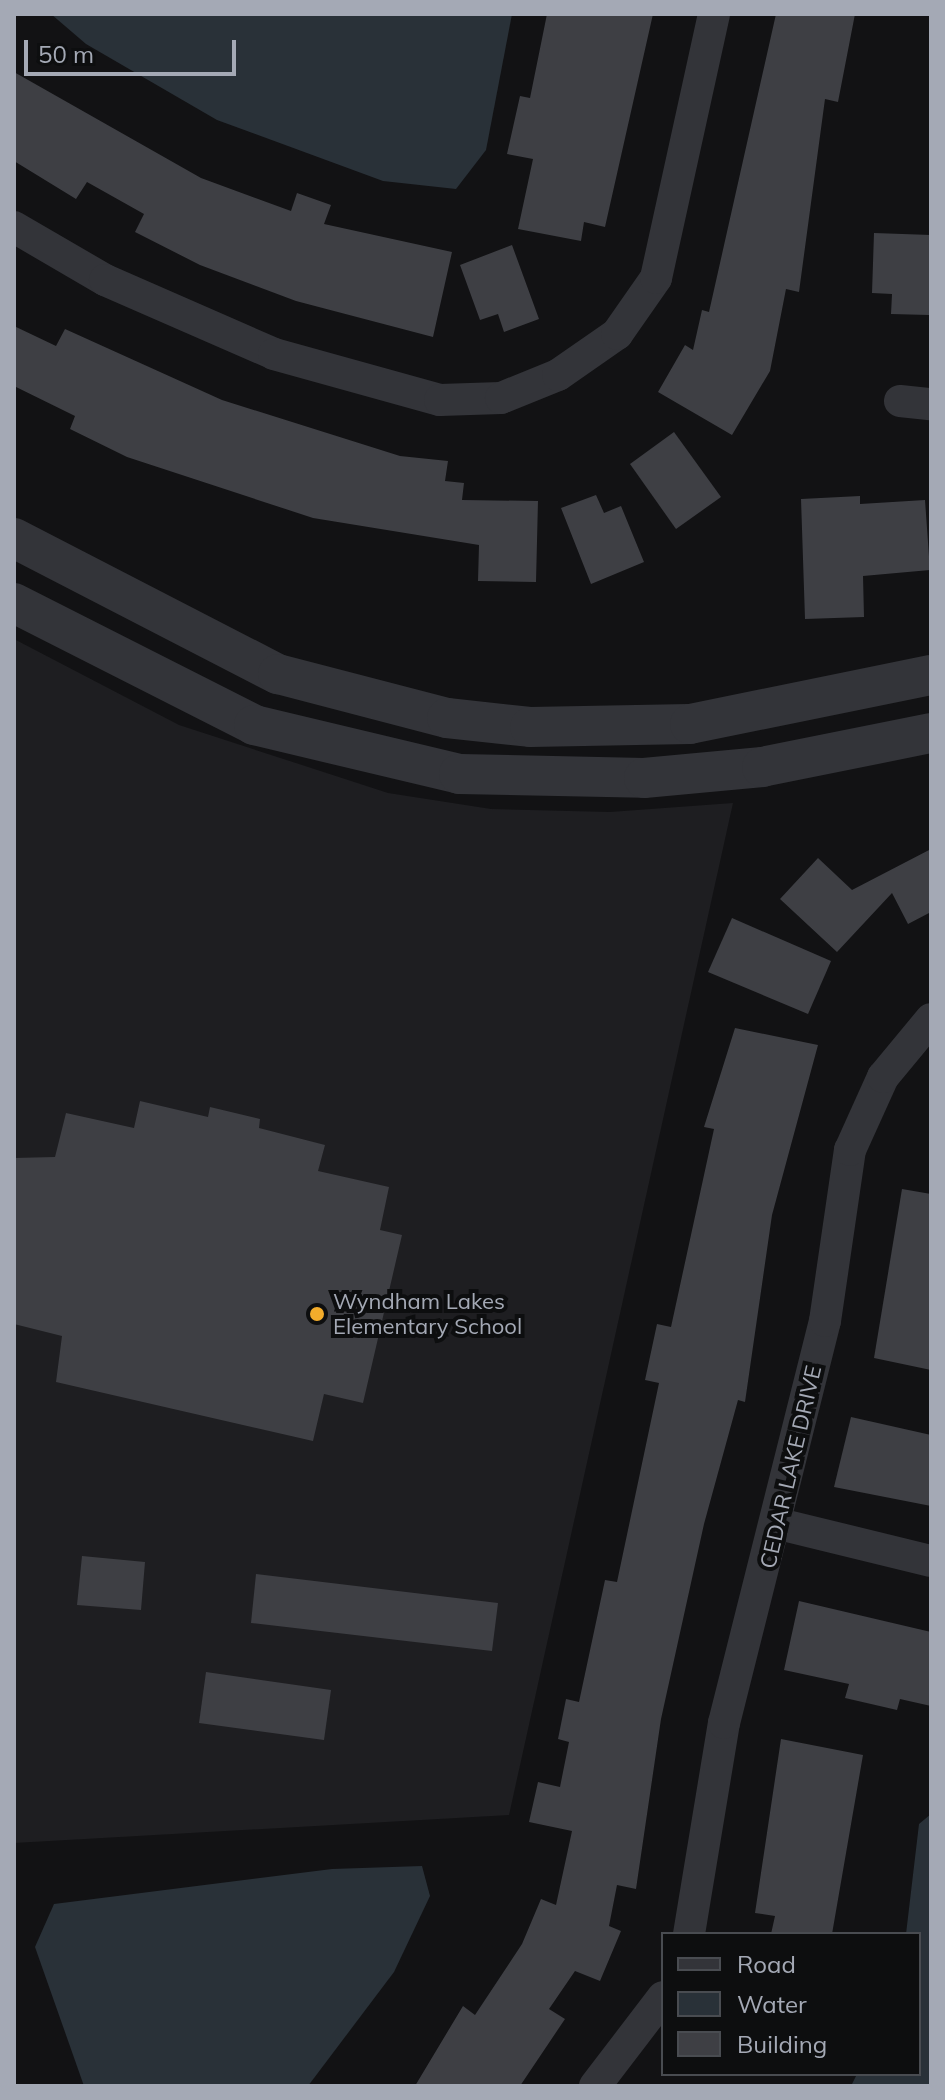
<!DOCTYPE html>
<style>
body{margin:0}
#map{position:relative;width:945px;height:2100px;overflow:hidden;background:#121214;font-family:Mulish,sans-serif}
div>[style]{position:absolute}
.built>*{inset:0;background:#1e1e21}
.water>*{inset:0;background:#293138}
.building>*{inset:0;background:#3e3f44}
.minor>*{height:32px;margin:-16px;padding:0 16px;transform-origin:16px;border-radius:16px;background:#333439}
.tertiary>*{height:40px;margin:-20px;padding:0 20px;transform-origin:20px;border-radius:20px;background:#333439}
.dots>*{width:22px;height:22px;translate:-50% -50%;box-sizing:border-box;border:4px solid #0d0e0f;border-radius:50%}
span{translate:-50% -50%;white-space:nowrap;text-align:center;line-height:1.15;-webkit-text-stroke:8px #0d0e0f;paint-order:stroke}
.poi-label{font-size:22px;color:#a4a9b5}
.left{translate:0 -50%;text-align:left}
.street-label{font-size:22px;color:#a4a9b5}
.frame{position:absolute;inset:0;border:16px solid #a4a9b5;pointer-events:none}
.legend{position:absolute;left:661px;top:1932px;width:260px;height:144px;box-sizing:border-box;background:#0d0e0f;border:2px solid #494c51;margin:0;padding:10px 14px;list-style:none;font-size:24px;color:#a4a9b5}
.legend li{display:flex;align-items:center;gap:16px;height:40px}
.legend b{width:40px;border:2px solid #494c51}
.scale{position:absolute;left:24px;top:40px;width:212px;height:36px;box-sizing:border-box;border:4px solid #a4a9b5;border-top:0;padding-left:10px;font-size:24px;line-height:28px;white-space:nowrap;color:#a4a9b5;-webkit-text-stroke:6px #0d0e0f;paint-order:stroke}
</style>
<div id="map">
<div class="built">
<div style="clip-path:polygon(14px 639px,179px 725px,388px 793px,491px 809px,610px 812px,733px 803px,509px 1815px,14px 1843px)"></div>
</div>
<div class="water">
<div style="clip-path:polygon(51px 14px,512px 14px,486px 150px,456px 189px,383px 181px,217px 120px,86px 44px)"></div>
<div style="clip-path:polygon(931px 1814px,931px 2086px,851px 2086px,857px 2074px,919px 2074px,919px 1934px,906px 1934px,919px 1824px)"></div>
<div style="clip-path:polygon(422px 1866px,430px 1896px,394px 1972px,308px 2086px,84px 2086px,35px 1947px,54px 1904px,332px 1869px)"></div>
</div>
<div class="building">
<div style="clip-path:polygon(547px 14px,653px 14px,605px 227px,584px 222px,581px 241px,518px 229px,533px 159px,507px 154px,520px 96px,530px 98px)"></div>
<div style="clip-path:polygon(776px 14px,855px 14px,838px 102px,825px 99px,799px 292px,786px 289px,770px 371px,732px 435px,658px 392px,685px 345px,693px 350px,702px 310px,709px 312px)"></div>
<div style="clip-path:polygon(14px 72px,201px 178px,291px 211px,297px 193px,331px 205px,324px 224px,452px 252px,433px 337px,296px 301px,200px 265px,135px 232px,144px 214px,87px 182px,76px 199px,14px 161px)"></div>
<div style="clip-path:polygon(874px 233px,931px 235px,929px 315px,891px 314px,892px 294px,872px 293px)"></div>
<div style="clip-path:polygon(512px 245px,539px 319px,504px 332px,498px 314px,480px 320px,460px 265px)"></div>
<div style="clip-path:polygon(14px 326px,56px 346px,65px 329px,222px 400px,400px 456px,448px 461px,445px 481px,464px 483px,462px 500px,538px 501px,536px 582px,478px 581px,479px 545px,313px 518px,127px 457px,70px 429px,75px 416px,14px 386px)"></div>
<div style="clip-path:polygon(674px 432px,721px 497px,676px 529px,630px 464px)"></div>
<div style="clip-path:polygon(596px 495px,604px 513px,621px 506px,644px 562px,591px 584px,561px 508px)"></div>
<div style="clip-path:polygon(860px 496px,860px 504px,925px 500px,930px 570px,863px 576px,864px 617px,805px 619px,801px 499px)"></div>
<div style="clip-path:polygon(931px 849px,931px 912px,908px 924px,892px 893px,837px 952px,780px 899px,818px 858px,852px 890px)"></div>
<div style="clip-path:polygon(732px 918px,831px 961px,808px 1014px,708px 972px)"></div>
<div style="clip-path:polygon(735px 1028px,818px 1045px,772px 1215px,745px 1402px,738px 1400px,704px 1524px,661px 1719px,636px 1889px,617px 1885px,609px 1926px,621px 1931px,600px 1981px,575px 1971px,549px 2009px,565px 2019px,520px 2086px,415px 2086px,463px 2006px,475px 2015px,522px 1944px,541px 1899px,556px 1905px,572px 1831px,529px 1822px,538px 1782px,560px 1787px,569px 1742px,558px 1739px,566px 1699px,579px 1702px,605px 1580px,617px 1582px,659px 1383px,645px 1380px,657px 1324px,671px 1327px,714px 1129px,704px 1127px)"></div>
<div style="clip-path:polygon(140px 1101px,208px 1117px,210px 1107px,260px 1119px,259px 1128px,325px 1145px,318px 1171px,389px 1187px,380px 1230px,402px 1235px,363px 1403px,324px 1394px,313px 1441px,56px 1382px,62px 1336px,14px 1324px,14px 1158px,55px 1157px,66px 1113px,134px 1128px)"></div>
<div style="clip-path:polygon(902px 1189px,931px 1194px,931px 1370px,874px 1358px)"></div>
<div style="clip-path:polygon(851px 1417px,931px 1435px,931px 1506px,834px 1487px)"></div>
<div style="clip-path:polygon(82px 1556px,145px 1562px,141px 1610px,77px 1605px)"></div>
<div style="clip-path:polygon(256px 1574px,498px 1603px,492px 1651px,251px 1623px)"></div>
<div style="clip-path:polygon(799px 1601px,931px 1632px,931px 1706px,900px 1699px,897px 1710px,845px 1698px,849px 1684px,784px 1670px)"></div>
<div style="clip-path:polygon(206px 1672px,331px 1690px,324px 1740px,199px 1723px)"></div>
<div style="clip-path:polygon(781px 1739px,863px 1755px,832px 1934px,771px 1934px,775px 1916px,755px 1913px)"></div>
</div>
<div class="minor">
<div style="left:14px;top:227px;width:105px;rotate:30.2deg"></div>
<div style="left:105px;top:280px;width:184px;rotate:23.6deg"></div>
<div style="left:274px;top:354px;width:172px;rotate:15.5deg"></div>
<div style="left:440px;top:400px;width:61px;rotate:-1.9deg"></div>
<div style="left:501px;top:398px;width:61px;rotate:-22deg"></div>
<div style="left:558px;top:375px;width:72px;rotate:-34.8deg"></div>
<div style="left:617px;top:334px;width:68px;rotate:-55.1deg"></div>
<div style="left:656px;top:278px;width:270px;rotate:-77.6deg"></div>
<div style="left:900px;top:401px;width:31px;rotate:6deg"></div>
<div style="left:779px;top:1524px;width:156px;rotate:13.7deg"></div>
<div style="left:689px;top:1934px;width:214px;rotate:-80.6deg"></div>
<div style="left:724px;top:1723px;width:414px;rotate:-75.9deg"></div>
<div style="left:825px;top:1321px;width:173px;rotate:-81.7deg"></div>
<div style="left:850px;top:1150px;width:80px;rotate:-65.7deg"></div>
<div style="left:883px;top:1077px;width:75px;rotate:-50.4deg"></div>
<div style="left:595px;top:2086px;width:112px;rotate:-52.6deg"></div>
</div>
<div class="tertiary">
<div style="left:14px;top:538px;width:297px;rotate:27.3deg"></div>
<div style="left:278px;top:674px;width:175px;rotate:14.6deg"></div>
<div style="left:447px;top:718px;width:83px;rotate:6.2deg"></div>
<div style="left:530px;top:727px;width:160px;rotate:-1.1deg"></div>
<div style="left:690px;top:724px;width:246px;rotate:-11.5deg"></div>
<div style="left:14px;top:603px;width:269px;rotate:26.9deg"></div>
<div style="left:254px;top:725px;width:211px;rotate:13.4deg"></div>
<div style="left:459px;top:774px;width:185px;rotate:1.2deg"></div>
<div style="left:644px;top:778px;width:119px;rotate:-5.3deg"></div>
<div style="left:762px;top:767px;width:172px;rotate:-11.4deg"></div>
</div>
<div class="dots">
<div style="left:317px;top:1314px;background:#f3ac2b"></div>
</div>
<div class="poi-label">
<span class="left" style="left:333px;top:1314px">Wyndham Lakes<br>Elementary School</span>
</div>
<div class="street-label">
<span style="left:791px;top:1467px;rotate:-77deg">CEDAR LAKE DRIVE</span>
</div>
<div class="frame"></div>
<ul class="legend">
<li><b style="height:10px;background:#333439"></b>Road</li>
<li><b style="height:22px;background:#293138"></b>Water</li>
<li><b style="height:22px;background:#3e3f44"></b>Building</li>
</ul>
<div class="scale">50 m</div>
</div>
